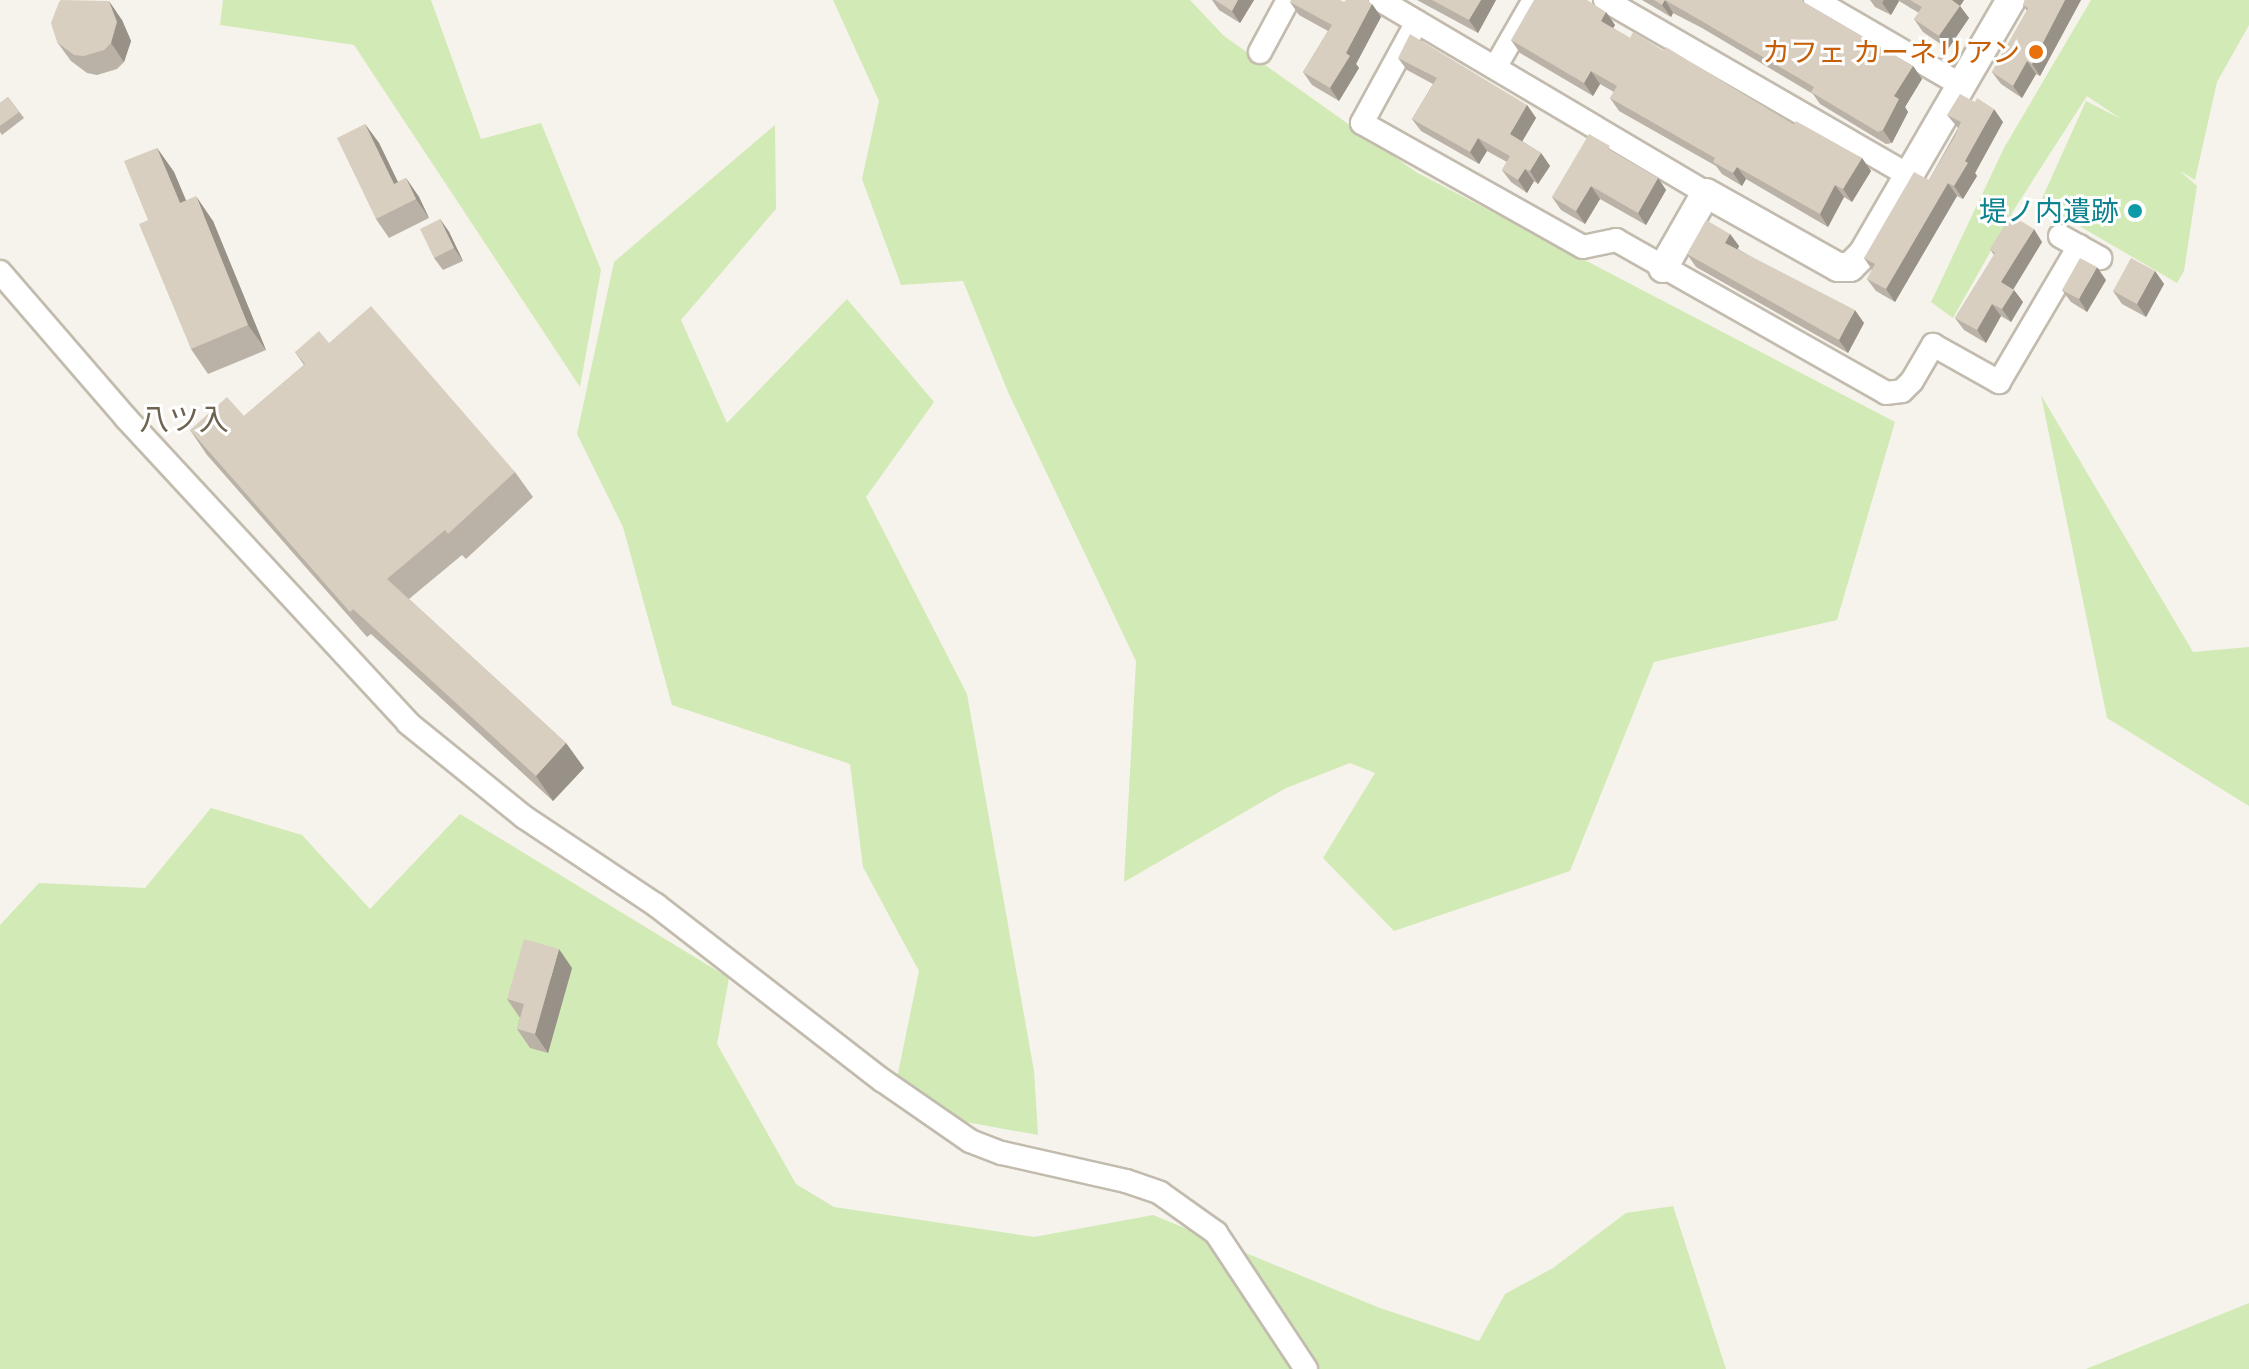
<!DOCTYPE html>
<meta charset="utf-8">
<style>
body{margin:0}
#map{position:relative;width:2249px;height:1369px;overflow:hidden;background:#f6f3ec;font-family:"Golos Text","Noto Sans JP",sans-serif}
div>[style]{position:absolute}
.green>*{inset:0;background:#d2eab5}
.roads{filter:drop-shadow(2px 0 #c2bbae) drop-shadow(-2px 0 #c2bbae) drop-shadow(0 2px #c2bbae) drop-shadow(0 -2px #c2bbae)}
.minor>*{height:22px;margin:-11px;padding:0 11px;transform-origin:11px;border-radius:11px;background:#fff}
.tertiary>*{height:28px;margin:-14px;padding:0 14px;transform-origin:14px;border-radius:14px;background:#fff}
.wall>*{inset:0;background:#bab2a6}
.shaded-wall>*{inset:0;background:#979187}
.building>*{inset:0;background:#d8cfc1}
.dots>*{width:22px;height:22px;translate:-50% -50%;box-sizing:border-box;border:4px solid #fff;border-radius:50%}
span{translate:-50% -50%;white-space:nowrap;text-align:center;line-height:1.15;-webkit-text-stroke:6px #fff;paint-order:stroke}
.food-label{font-size:28px;color:#c56008}
.right{translate:-100% -50%;text-align:right}
.culture-label{font-size:28px;color:#0d838f}
.neighbourhood-label{font-size:30px;color:#6e6250}
</style>
<div id="map">
<div class="green">
<div style="clip-path:polygon(223px 0,431px 0,481px 139px,541px 123px,601px 270px,580px 387px,354px 45px,220px 25px)"></div>
<div style="clip-path:polygon(833px 0,1190px 0,1224px 36px,1416px 172px,1895px 422px,1837px 620px,1654px 662px,1570px 871px,1394px 931px,1323px 858px,1375px 773px,1350px 763px,1286px 788px,1124px 882px,1136px 661px,1008px 392px,963px 281px,901px 285px,862px 179px,879px 101px)"></div>
<div style="clip-path:polygon(2091px 0,2249px 0,2249px 25px,2217px 82px,2195px 180px,2180px 171px,2197px 186px,2184px 271px,2177px 283px,2040px 203px,2086px 101px,2121px 119px,2087px 96px,2015px 208px,1953px 318px,1931px 302px,2004px 148px)"></div>
<div style="clip-path:polygon(775px 125px,776px 209px,681px 320px,727px 423px,847px 299px,934px 402px,866px 497px,967px 694px,1034px 1071px,1038px 1135px,955px 1120px,897px 1078px,919px 971px,863px 867px,850px 764px,672px 705px,623px 527px,577px 434px,614px 262px)"></div>
<div style="clip-path:polygon(2041px 395px,2193px 652px,2249px 647px,2249px 806px,2107px 718px)"></div>
<div style="clip-path:polygon(211px 808px,302px 835px,370px 909px,460px 814px,729px 978px,717px 1044px,796px 1184px,834px 1207px,1034px 1237px,1153px 1215px,1380px 1308px,1479px 1341px,1505px 1294px,1553px 1268px,1626px 1213px,1673px 1206px,1726px 1369px,0 1369px,0 925px,39px 883px,145px 888px)"></div>
<div style="clip-path:polygon(2249px 1303px,2249px 1369px,2086px 1369px)"></div>
</div>
<div class="roads">
<div class="minor">
<div style="left:1380px;top:0;width:379px;rotate:30.6deg"></div>
<div style="left:1605px;top:0;width:350px;rotate:30deg"></div>
<div style="left:1815px;top:0;width:169px;rotate:30.2deg"></div>
<div style="left:1417px;top:22px;width:115px;rotate:118.6deg"></div>
<div style="left:1362px;top:123px;width:253px;rotate:29.3deg"></div>
<div style="left:1583px;top:247px;width:34px;rotate:-12deg"></div>
<div style="left:1616px;top:240px;width:310px;rotate:29.5deg"></div>
<div style="left:1886px;top:393px;width:16px;rotate:-7deg"></div>
<div style="left:1902px;top:391px;width:14px;rotate:-45deg"></div>
<div style="left:1912px;top:381px;width:42px;rotate:-59.7deg"></div>
<div style="left:1933px;top:345px;width:76px;rotate:29.3deg"></div>
<div style="left:1999px;top:382px;width:158px;rotate:-59.5deg"></div>
<div style="left:1260px;top:52px;width:59px;rotate:-61.7deg"></div>
<div style="left:1496px;top:66px;width:76px;rotate:-60.1deg"></div>
<div style="left:2060px;top:236px;width:46px;rotate:28.8deg"></div>
<div style="left:0;top:272px;width:193px;rotate:49.2deg"></div>
<div style="left:126px;top:418px;width:415px;rotate:47.2deg"></div>
<div style="left:408px;top:723px;width:149px;rotate:39deg"></div>
<div style="left:524px;top:817px;width:159px;rotate:33.7deg"></div>
<div style="left:656px;top:905px;width:286px;rotate:37.8deg"></div>
<div style="left:882px;top:1080px;width:107px;rotate:34.7deg"></div>
<div style="left:970px;top:1141px;width:34px;rotate:21deg"></div>
<div style="left:1002px;top:1153px;width:127px;rotate:12.7deg"></div>
<div style="left:1126px;top:1181px;width:36px;rotate:19deg"></div>
<div style="left:1160px;top:1193px;width:69px;rotate:35.5deg"></div>
<div style="left:1216px;top:1233px;width:163px;rotate:56.5deg"></div>
</div>
<div class="tertiary">
<div style="left:1663px;top:268px;width:86px;rotate:-60.2deg"></div>
<div style="left:1706px;top:193px;width:151px;rotate:29.3deg"></div>
<div style="left:1838px;top:267px;width:12px"></div>
<div style="left:1850px;top:267px;width:18px;rotate:-45deg"></div>
<div style="left:1863px;top:254px;width:294px;rotate:-59.8deg"></div>
</div>
</div>
<div class="wall">
<div style="clip-path:polygon(1212px 0,1254px 0,1240px 23px,1219px 10px)"></div>
<div style="clip-path:polygon(1417px 0,1496px 0,1478px 33px)"></div>
<div style="clip-path:polygon(1642px 0,1800px 0,1913px 66px,1922px 79px,1905px 107px,1908px 112px,1892px 143px,1886px 144px,1820px 104px,1813px 94px,1702px 28px,1673px 13px,1671px 17px)"></div>
<div style="clip-path:polygon(1870px 0,1964px 0,1960px 6px,1969px 18px,1948px 49px,1923px 32px,1914px 19px,1919px 13px,1899px 1px,1891px 15px,1875px 7px)"></div>
<div style="clip-path:polygon(2025px 0,2081px 0,2040px 76px,2036px 74px,2022px 98px,2001px 84px,1992px 72px,2027px 11px,2023px 5px)"></div>
<div style="clip-path:polygon(1290px 2px,1344px 2px,1372px 4px,1381px 17px,1356px 64px,1359px 68px,1339px 101px,1312px 85px,1303px 72px,1328px 31px,1299px 15px)"></div>
<div style="clip-path:polygon(1606px 12px,1615px 25px,1613px 28px,1630px 38px,1664px 51px,1794px 125px,1862px 158px,1871px 171px,1852px 202px,1844px 197px,1828px 227px,1746px 179px,1742px 186px,1722px 174px,1716px 166px,1619px 111px,1610px 98px,1614px 92px,1600px 84px,1593px 96px,1520px 53px,1511px 40px)"></div>
<div style="clip-path:polygon(122px 20px,131px 41px,124px 62px,117px 69px,97px 75px,87px 73px,71px 61px,57px 42px)"></div>
<div style="clip-path:polygon(1398px 58px,1527px 105px,1536px 118px,1522px 141px,1541px 153px,1550px 166px,1538px 184px,1534px 181px,1527px 193px,1511px 182px,1502px 170px,1507px 162px,1487px 151px,1479px 164px,1421px 131px,1412px 119px,1433px 84px,1407px 70px)"></div>
<div style="clip-path:polygon(8px 97px,24px 118px,2px 135px,0 132px,0 103px)"></div>
<div style="clip-path:polygon(1947px 115px,2003px 122px,1975px 173px,1977px 176px,1963px 199px,1957px 196px,1895px 302px,1876px 291px,1867px 279px,1872px 270px,1864px 258px,1929px 180px,1958px 128px)"></div>
<div style="clip-path:polygon(365px 124px,379px 143px,398px 182px,406px 178px,419px 197px,429px 218px,389px 238px,376px 219px)"></div>
<div style="clip-path:polygon(157px 148px,174px 172px,186px 200px,213px 221px,266px 350px,208px 374px,191px 349px,148px 220px)"></div>
<div style="clip-path:polygon(1616px 154px,1658px 178px,1666px 190px,1646px 225px,1600px 199px,1585px 224px,1561px 210px,1552px 197px)"></div>
<div style="clip-path:polygon(440px 219px,449px 232px,463px 261px,443px 270px,434px 258px)"></div>
<div style="clip-path:polygon(1730px 234px,1739px 246px,1738px 249px,1864px 323px,1848px 353px,1696px 267px,1687px 254px)"></div>
<div style="clip-path:polygon(2042px 242px,2013px 289px,2023px 302px,2011px 322px,2001px 316px,1986px 343px,1964px 330px,1955px 318px,1994px 255px,1990px 249px)"></div>
<div style="clip-path:polygon(2155px 271px,2164px 284px,2146px 317px,2122px 304px,2113px 291px)"></div>
<div style="clip-path:polygon(2106px 280px,2087px 312px,2071px 302px,2062px 290px)"></div>
<div style="clip-path:polygon(329px 343px,515px 472px,533px 497px,466px 559px,462px 555px,409px 599px,566px 743px,584px 768px,553px 801px,371px 634px,367px 637px,207px 455px,190px 430px,244px 416px,304px 365px,295px 352px)"></div>
<div style="clip-path:polygon(572px 968px,548px 1053px,530px 1048px,517px 1029px,520px 1018px,507px 999px)"></div>
</div>
<div class="shaded-wall">
<div style="clip-path:polygon(1238px 0,1254px 0,1240px 23px,1232px 11px)"></div>
<div style="clip-path:polygon(1481px 0,1496px 0,1478px 33px,1469px 20px)"></div>
<div style="clip-path:polygon(1665px 0,1673px 13px,1671px 17px,1662px 5px)"></div>
<div style="clip-path:polygon(1884px 0,1898px 0,1899px 1px,1891px 15px,1882px 3px)"></div>
<div style="clip-path:polygon(1950px 0,1964px 0,1960px 6px,1969px 18px,1948px 49px,1939px 36px)"></div>
<div style="clip-path:polygon(2065px 0,2081px 0,2040px 76px,2032px 64px)"></div>
<div style="clip-path:polygon(109px 1px,122px 20px,131px 41px,124px 62px,111px 43px)"></div>
<div style="clip-path:polygon(1372px 4px,1381px 17px,1356px 64px,1359px 68px,1339px 101px,1330px 88px,1346px 53px)"></div>
<div style="clip-path:polygon(1606px 12px,1615px 25px,1610px 33px,1601px 21px)"></div>
<div style="clip-path:polygon(2027px 61px,2036px 74px,2022px 98px,2013px 86px)"></div>
<div style="clip-path:polygon(1913px 66px,1922px 79px,1905px 107px,1908px 112px,1892px 143px,1883px 130px,1894px 96px)"></div>
<div style="clip-path:polygon(1591px 71px,1600px 84px,1593px 96px,1584px 83px)"></div>
<div style="clip-path:polygon(1527px 105px,1536px 118px,1519px 147px,1510px 134px)"></div>
<div style="clip-path:polygon(1994px 109px,2003px 122px,1975px 173px,1977px 176px,1963px 199px,1954px 186px,1965px 161px)"></div>
<div style="clip-path:polygon(365px 124px,379px 143px,408px 203px,394px 184px)"></div>
<div style="clip-path:polygon(1478px 138px,1487px 151px,1479px 164px,1470px 152px)"></div>
<div style="clip-path:polygon(157px 148px,174px 172px,197px 227px,180px 203px)"></div>
<div style="clip-path:polygon(1541px 153px,1550px 166px,1538px 184px,1530px 171px)"></div>
<div style="clip-path:polygon(1862px 158px,1871px 171px,1852px 202px,1843px 189px)"></div>
<div style="clip-path:polygon(1737px 167px,1746px 179px,1742px 186px,1733px 173px)"></div>
<div style="clip-path:polygon(1525px 169px,1534px 181px,1527px 193px,1518px 180px)"></div>
<div style="clip-path:polygon(406px 178px,419px 197px,429px 218px,416px 199px)"></div>
<div style="clip-path:polygon(1658px 178px,1666px 190px,1646px 225px,1638px 213px)"></div>
<div style="clip-path:polygon(1948px 183px,1957px 196px,1895px 302px,1886px 289px)"></div>
<div style="clip-path:polygon(1835px 185px,1844px 197px,1828px 227px,1820px 214px)"></div>
<div style="clip-path:polygon(1591px 186px,1600px 199px,1585px 224px,1576px 211px)"></div>
<div style="clip-path:polygon(196px 196px,213px 221px,266px 350px,248px 325px)"></div>
<div style="clip-path:polygon(440px 219px,449px 232px,463px 261px,454px 248px)"></div>
<div style="clip-path:polygon(2034px 229px,2042px 242px,2010px 295px,2001px 282px)"></div>
<div style="clip-path:polygon(1730px 234px,1739px 246px,1734px 256px,1725px 243px)"></div>
<div style="clip-path:polygon(2097px 267px,2106px 280px,2087px 312px,2079px 299px)"></div>
<div style="clip-path:polygon(2155px 271px,2164px 284px,2146px 317px,2137px 304px)"></div>
<div style="clip-path:polygon(2014px 290px,2023px 302px,2011px 322px,2002px 309px)"></div>
<div style="clip-path:polygon(1992px 304px,2001px 316px,1986px 343px,1977px 330px)"></div>
<div style="clip-path:polygon(1855px 310px,1864px 323px,1848px 353px,1839px 340px)"></div>
<div style="clip-path:polygon(566px 743px,584px 768px,553px 801px,536px 776px)"></div>
<div style="clip-path:polygon(559px 949px,572px 968px,548px 1053px,535px 1034px)"></div>
</div>
<div class="building">
<div style="clip-path:polygon(61px 0,109px 1px,117px 22px,111px 43px,104px 50px,84px 56px,74px 55px,57px 42px,51px 23px,59px 2px)"></div>
<div style="clip-path:polygon(1215px 0,1238px 0,1232px 11px)"></div>
<div style="clip-path:polygon(1291px 0,1340px 0,1344px 2px,1346px 0,1367px 0,1372px 4px,1346px 53px,1350px 56px,1330px 88px,1303px 72px,1332px 25px,1290px 2px)"></div>
<div style="clip-path:polygon(1432px 0,1481px 0,1469px 20px)"></div>
<div style="clip-path:polygon(1534px 0,1587px 0,1606px 12px,1601px 21px,1630px 38px,1633px 32px,1664px 51px,1666px 47px,1794px 125px,1796px 121px,1862px 158px,1843px 189px,1835px 185px,1820px 214px,1737px 167px,1733px 173px,1713px 162px,1715px 158px,1610px 98px,1617px 86px,1591px 71px,1584px 83px,1511px 40px)"></div>
<div style="clip-path:polygon(1654px 0,1800px 0,1913px 66px,1894px 96px,1899px 99px,1883px 130px,1878px 132px,1811px 92px,1814px 87px,1693px 16px,1665px 0,1662px 5px)"></div>
<div style="clip-path:polygon(1910px 0,1952px 0,1960px 6px,1939px 36px,1914px 19px,1922px 7px)"></div>
<div style="clip-path:polygon(2025px 0,2065px 0,2032px 64px,2027px 61px,2013px 86px,1992px 72px,2028px 8px,2023px 5px)"></div>
<div style="clip-path:polygon(1410px 34px,1527px 105px,1510px 134px,1541px 153px,1530px 171px,1525px 169px,1518px 180px,1502px 170px,1510px 156px,1478px 138px,1470px 152px,1412px 119px,1437px 78px,1398px 58px)"></div>
<div style="clip-path:polygon(1960px 94px,1975px 102px,1977px 98px,1994px 109px,1965px 161px,1968px 163px,1954px 186px,1948px 183px,1886px 289px,1867px 279px,1875px 264px,1864px 258px,1914px 172px,1929px 180px,1955px 136px,1961px 122px,1947px 115px)"></div>
<div style="clip-path:polygon(8px 97px,19px 112px,0 126px,0 103px)"></div>
<div style="clip-path:polygon(365px 124px,394px 184px,406px 178px,416px 199px,376px 219px,337px 138px)"></div>
<div style="clip-path:polygon(1589px 134px,1610px 146px,1608px 149px,1658px 178px,1638px 213px,1591px 186px,1576px 211px,1552px 197px)"></div>
<div style="clip-path:polygon(157px 148px,180px 203px,196px 196px,248px 325px,191px 349px,139px 224px,148px 220px,124px 161px)"></div>
<div style="clip-path:polygon(2011px 215px,2034px 229px,2001px 282px,2014px 290px,2002px 309px,1992px 304px,1977px 330px,1955px 318px,1995px 253px,1990px 249px)"></div>
<div style="clip-path:polygon(440px 219px,454px 248px,434px 258px,420px 229px)"></div>
<div style="clip-path:polygon(1706px 220px,1730px 234px,1725px 243px,1855px 310px,1839px 340px,1687px 254px)"></div>
<div style="clip-path:polygon(2080px 258px,2097px 267px,2079px 299px,2062px 290px)"></div>
<div style="clip-path:polygon(2131px 258px,2155px 271px,2137px 304px,2113px 291px)"></div>
<div style="clip-path:polygon(371px 306px,515px 472px,448px 534px,445px 530px,387px 579px,566px 743px,536px 776px,353px 609px,350px 612px,190px 430px,227px 397px,244px 416px,305px 364px,295px 352px,319px 331px,329px 343px)"></div>
<div style="clip-path:polygon(524px 939px,559px 949px,535px 1034px,517px 1029px,524px 1004px,507px 999px)"></div>
</div>
<div class="dots">
<div style="left:2036px;top:52px;background:#e8710a"></div>
<div style="left:2135px;top:211px;background:#0f9aa8"></div>
</div>
<div class="food-label">
<span class="right" style="left:2020px;top:52px">カフェ カーネリアン</span>
</div>
<div class="culture-label">
<span class="right" style="left:2119px;top:211px">堤ノ内遺跡</span>
</div>
<div class="neighbourhood-label">
<span style="left:184px;top:419px">八ツ入</span>
</div>
</div>
